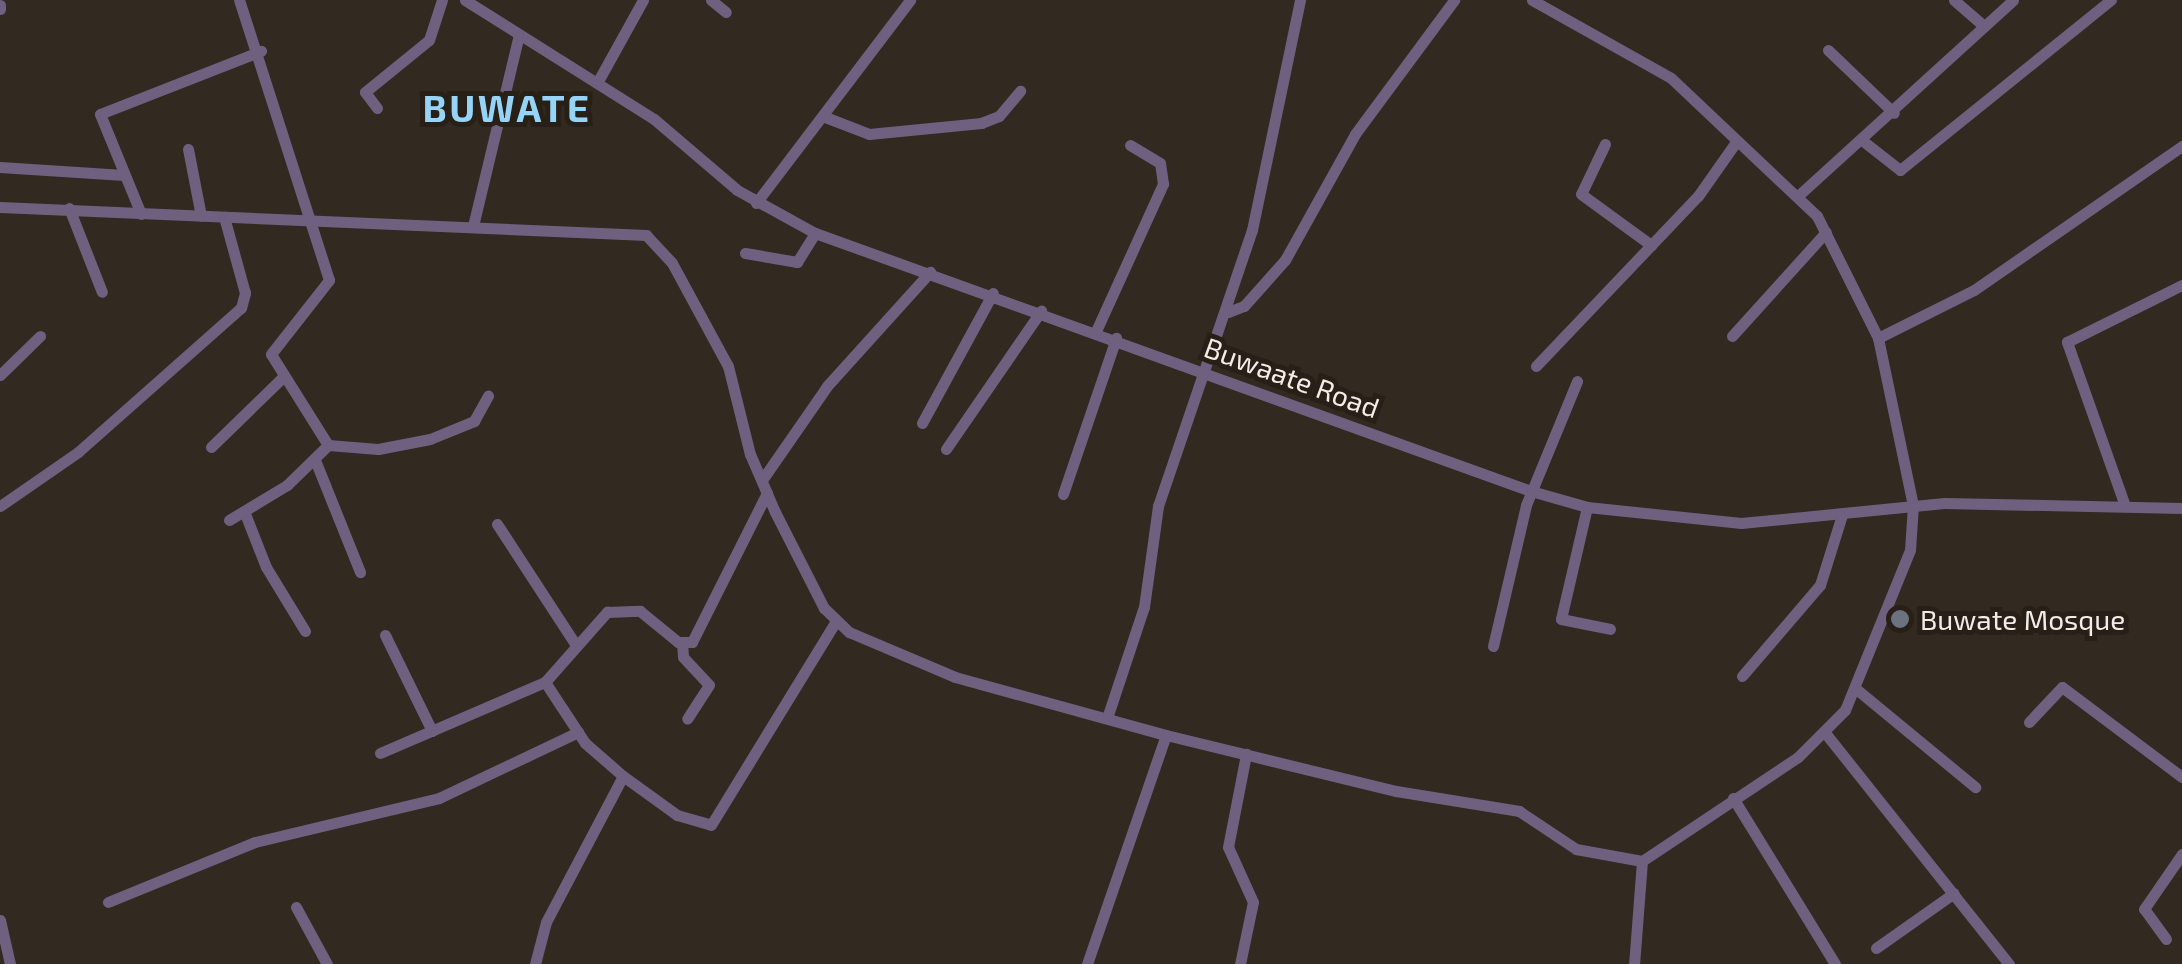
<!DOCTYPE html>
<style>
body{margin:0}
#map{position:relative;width:2182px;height:964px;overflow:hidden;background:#322921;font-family:"Exo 2",sans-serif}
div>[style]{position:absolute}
.minor>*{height:11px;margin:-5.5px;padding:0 5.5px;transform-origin:5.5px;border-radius:5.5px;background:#6f6080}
.dots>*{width:28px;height:28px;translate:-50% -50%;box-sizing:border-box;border:5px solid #281f17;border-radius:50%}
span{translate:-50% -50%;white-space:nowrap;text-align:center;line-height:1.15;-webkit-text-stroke:10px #281f17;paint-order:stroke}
.street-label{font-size:28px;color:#f2ece6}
.poi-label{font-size:28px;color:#f2ece6}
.left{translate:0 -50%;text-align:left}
.district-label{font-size:38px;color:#96d4f7;font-weight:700;letter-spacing:2.5px}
</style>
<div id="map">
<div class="minor">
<div style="left:465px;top:0;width:223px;rotate:32.2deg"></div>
<div style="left:654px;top:119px;width:109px;rotate:40.5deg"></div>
<div style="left:737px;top:190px;width:89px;rotate:28.9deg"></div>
<div style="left:815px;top:233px;width:761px;rotate:19.82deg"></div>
<div style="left:1531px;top:491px;width:58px;rotate:15.9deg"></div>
<div style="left:1587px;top:507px;width:155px;rotate:5.9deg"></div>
<div style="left:1741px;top:523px;width:204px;rotate:-5.6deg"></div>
<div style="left:1944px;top:503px;width:238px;rotate:1.2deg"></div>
<div style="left:711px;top:0;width:19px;rotate:39deg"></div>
<div style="left:1532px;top:0;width:159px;rotate:29.3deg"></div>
<div style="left:1671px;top:78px;width:201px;rotate:43.4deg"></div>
<div style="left:1817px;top:216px;width:136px;rotate:63.4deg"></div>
<div style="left:1878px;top:338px;width:171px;rotate:78.2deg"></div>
<div style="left:1913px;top:505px;width:45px;rotate:93.8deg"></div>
<div style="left:1910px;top:550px;width:173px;rotate:112.1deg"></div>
<div style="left:1845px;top:710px;width:66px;rotate:135deg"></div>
<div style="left:1798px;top:757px;width:187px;rotate:146.3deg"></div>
<div style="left:1642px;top:861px;width:103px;rotate:94.4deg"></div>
<div style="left:1954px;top:0;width:40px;rotate:41deg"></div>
<div style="left:0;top:5px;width:4px;rotate:90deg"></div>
<div style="left:1828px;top:50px;width:91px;rotate:43.7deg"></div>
<div style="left:597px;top:83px;width:95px;rotate:-61deg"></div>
<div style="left:377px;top:108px;width:20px;rotate:-127deg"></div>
<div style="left:365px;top:92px;width:82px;rotate:-39.1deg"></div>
<div style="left:429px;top:40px;width:42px;rotate:-72deg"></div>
<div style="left:825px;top:117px;width:47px;rotate:21.1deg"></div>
<div style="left:869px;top:134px;width:113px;rotate:-5.6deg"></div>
<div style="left:981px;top:123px;width:19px;rotate:-21deg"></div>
<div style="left:999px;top:116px;width:33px;rotate:-50deg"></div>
<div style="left:1863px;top:141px;width:47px;rotate:38.1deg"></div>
<div style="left:1900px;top:170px;width:271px;rotate:-38.9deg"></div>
<div style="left:1605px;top:144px;width:55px;rotate:115.6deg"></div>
<div style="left:1581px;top:194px;width:87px;rotate:36.1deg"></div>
<div style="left:188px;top:149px;width:68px;rotate:79deg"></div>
<div style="left:0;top:167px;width:124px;rotate:3.7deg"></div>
<div style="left:1800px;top:194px;width:288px;rotate:-42.3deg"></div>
<div style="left:756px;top:203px;width:255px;rotate:-52.8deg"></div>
<div style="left:0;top:207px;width:647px;rotate:2.48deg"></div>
<div style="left:646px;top:235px;width:38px;rotate:47deg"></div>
<div style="left:672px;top:263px;width:117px;rotate:61.5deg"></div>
<div style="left:728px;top:366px;width:91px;rotate:76deg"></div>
<div style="left:750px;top:454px;width:63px;rotate:66.7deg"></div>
<div style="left:775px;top:512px;width:108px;rotate:63deg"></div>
<div style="left:824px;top:608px;width:35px;rotate:44deg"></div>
<div style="left:849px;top:632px;width:115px;rotate:23deg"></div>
<div style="left:955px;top:677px;width:219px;rotate:15.4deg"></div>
<div style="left:1166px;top:735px;width:237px;rotate:13.7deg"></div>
<div style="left:1396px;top:791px;width:125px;rotate:9.2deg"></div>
<div style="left:1519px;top:811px;width:69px;rotate:33.7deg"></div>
<div style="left:1576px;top:849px;width:67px;rotate:10.3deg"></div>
<div style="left:69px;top:208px;width:90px;rotate:68.6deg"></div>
<div style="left:141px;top:214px;width:108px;rotate:-112.3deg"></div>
<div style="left:100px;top:114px;width:173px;rotate:-21.4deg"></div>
<div style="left:473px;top:226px;width:196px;rotate:-76.5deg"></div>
<div style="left:745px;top:253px;width:53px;rotate:9.8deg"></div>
<div style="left:797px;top:262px;width:34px;rotate:-58deg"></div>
<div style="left:1228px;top:312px;width:17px;rotate:-21deg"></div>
<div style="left:1244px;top:306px;width:62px;rotate:-48.3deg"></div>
<div style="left:1285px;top:260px;width:144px;rotate:-60.9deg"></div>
<div style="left:1355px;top:134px;width:167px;rotate:-53.5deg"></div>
<div style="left:1096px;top:331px;width:162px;rotate:-65.5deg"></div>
<div style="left:1163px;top:184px;width:21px;rotate:-98deg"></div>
<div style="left:1160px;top:163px;width:35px;rotate:-149deg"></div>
<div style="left:1732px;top:336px;width:140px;rotate:-47.9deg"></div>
<div style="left:1878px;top:338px;width:107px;rotate:-26.6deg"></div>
<div style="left:1974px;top:290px;width:253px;rotate:-34.7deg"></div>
<div style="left:1536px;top:366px;width:235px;rotate:-46.4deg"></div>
<div style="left:1698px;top:196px;width:66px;rotate:-54.9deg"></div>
<div style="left:0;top:375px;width:56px;rotate:-44.3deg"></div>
<div style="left:922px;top:423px;width:148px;rotate:-61.4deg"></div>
<div style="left:328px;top:445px;width:50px;rotate:4.6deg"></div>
<div style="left:378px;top:449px;width:53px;rotate:-10.9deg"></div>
<div style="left:430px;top:439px;width:48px;rotate:-22.2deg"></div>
<div style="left:474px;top:421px;width:29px;rotate:-61deg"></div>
<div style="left:211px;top:447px;width:100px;rotate:-44.2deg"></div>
<div style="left:946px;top:449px;width:168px;rotate:-55.5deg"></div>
<div style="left:315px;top:460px;width:121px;rotate:68.1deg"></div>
<div style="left:762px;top:480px;width:114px;rotate:-55.3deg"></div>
<div style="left:827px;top:386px;width:154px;rotate:-47.9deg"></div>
<div style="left:1063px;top:494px;width:165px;rotate:-71.2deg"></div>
<div style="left:2124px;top:503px;width:171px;rotate:-109.5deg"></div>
<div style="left:2067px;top:342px;width:128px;rotate:-26.4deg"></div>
<div style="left:0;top:506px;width:95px;rotate:-34.7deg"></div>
<div style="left:78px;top:452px;width:217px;rotate:-41.5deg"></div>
<div style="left:241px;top:308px;width:16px;rotate:-75deg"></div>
<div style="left:245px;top:293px;width:79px;rotate:-105.4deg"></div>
<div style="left:1587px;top:507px;width:115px;rotate:103.1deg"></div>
<div style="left:1561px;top:619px;width:50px;rotate:11.5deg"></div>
<div style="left:244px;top:511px;width:60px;rotate:68.6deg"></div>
<div style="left:266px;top:567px;width:75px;rotate:58.6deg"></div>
<div style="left:229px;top:520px;width:68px;rotate:-31.1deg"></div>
<div style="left:287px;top:485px;width:57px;rotate:-44.3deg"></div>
<div style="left:328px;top:445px;width:107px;rotate:-122.1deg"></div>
<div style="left:271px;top:354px;width:94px;rotate:-51.9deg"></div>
<div style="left:329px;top:280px;width:294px;rotate:-107.8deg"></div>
<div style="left:497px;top:524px;width:145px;rotate:56.9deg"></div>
<div style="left:385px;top:635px;width:107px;rotate:63.9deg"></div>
<div style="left:682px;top:642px;width:15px;rotate:86deg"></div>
<div style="left:683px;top:657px;width:38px;rotate:47deg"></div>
<div style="left:709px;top:685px;width:40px;rotate:122.9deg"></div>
<div style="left:1493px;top:646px;width:145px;rotate:-76.8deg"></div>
<div style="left:1526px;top:505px;width:134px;rotate:-67.6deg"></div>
<div style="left:1742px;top:676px;width:120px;rotate:-49.4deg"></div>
<div style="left:1820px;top:585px;width:73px;rotate:-72.6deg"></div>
<div style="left:545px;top:682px;width:73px;rotate:56.7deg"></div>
<div style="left:585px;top:743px;width:50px;rotate:41deg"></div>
<div style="left:623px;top:776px;width:67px;rotate:35.8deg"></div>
<div style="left:677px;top:815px;width:35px;rotate:16deg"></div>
<div style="left:711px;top:825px;width:237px;rotate:-58.5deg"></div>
<div style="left:1855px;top:688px;width:156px;rotate:39.5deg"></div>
<div style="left:1108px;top:715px;width:114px;rotate:-71.6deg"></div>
<div style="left:1144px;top:607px;width:102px;rotate:-82.1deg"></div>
<div style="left:1158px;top:506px;width:292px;rotate:-71.2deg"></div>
<div style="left:1252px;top:230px;width:235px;rotate:-78.2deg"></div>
<div style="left:2029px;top:722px;width:48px;rotate:-46.7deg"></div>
<div style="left:2062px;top:687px;width:150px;rotate:36.9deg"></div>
<div style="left:1826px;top:734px;width:294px;rotate:51.5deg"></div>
<div style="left:380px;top:753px;width:180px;rotate:-23.3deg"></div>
<div style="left:545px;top:682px;width:94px;rotate:-48.5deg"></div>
<div style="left:607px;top:612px;width:33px;rotate:-2deg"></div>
<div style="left:640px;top:611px;width:49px;rotate:39.2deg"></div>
<div style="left:678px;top:642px;width:14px"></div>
<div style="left:692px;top:642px;width:167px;rotate:-63.3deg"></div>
<div style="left:1733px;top:798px;width:195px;rotate:58.4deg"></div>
<div style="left:108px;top:902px;width:159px;rotate:-22.2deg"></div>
<div style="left:255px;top:842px;width:189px;rotate:-13.4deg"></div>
<div style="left:439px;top:798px;width:154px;rotate:-25.4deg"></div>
<div style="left:296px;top:907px;width:65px;rotate:61.5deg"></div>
<div style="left:0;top:920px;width:45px;rotate:77.2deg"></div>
<div style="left:2166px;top:939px;width:37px;rotate:-126deg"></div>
<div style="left:2144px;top:909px;width:67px;rotate:-55.4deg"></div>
<div style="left:1876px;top:948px;width:95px;rotate:-35.2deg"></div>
<div style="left:535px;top:964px;width:43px;rotate:-75.3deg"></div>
<div style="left:546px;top:922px;width:165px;rotate:-62.2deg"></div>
<div style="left:1087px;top:964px;width:242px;rotate:-71deg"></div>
<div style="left:1240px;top:964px;width:63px;rotate:-78.2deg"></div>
<div style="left:1253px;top:902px;width:60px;rotate:-114.4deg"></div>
<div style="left:1228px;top:847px;width:95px;rotate:-79deg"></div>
</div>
<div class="dots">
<div style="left:1900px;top:619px;background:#6b7280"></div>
</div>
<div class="street-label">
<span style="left:1292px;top:377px;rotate:20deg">Buwaate Road</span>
</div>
<div class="poi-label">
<span class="left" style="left:1920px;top:619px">Buwate Mosque</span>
</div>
<div class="district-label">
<span style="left:507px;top:108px">BUWATE</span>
</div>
</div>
